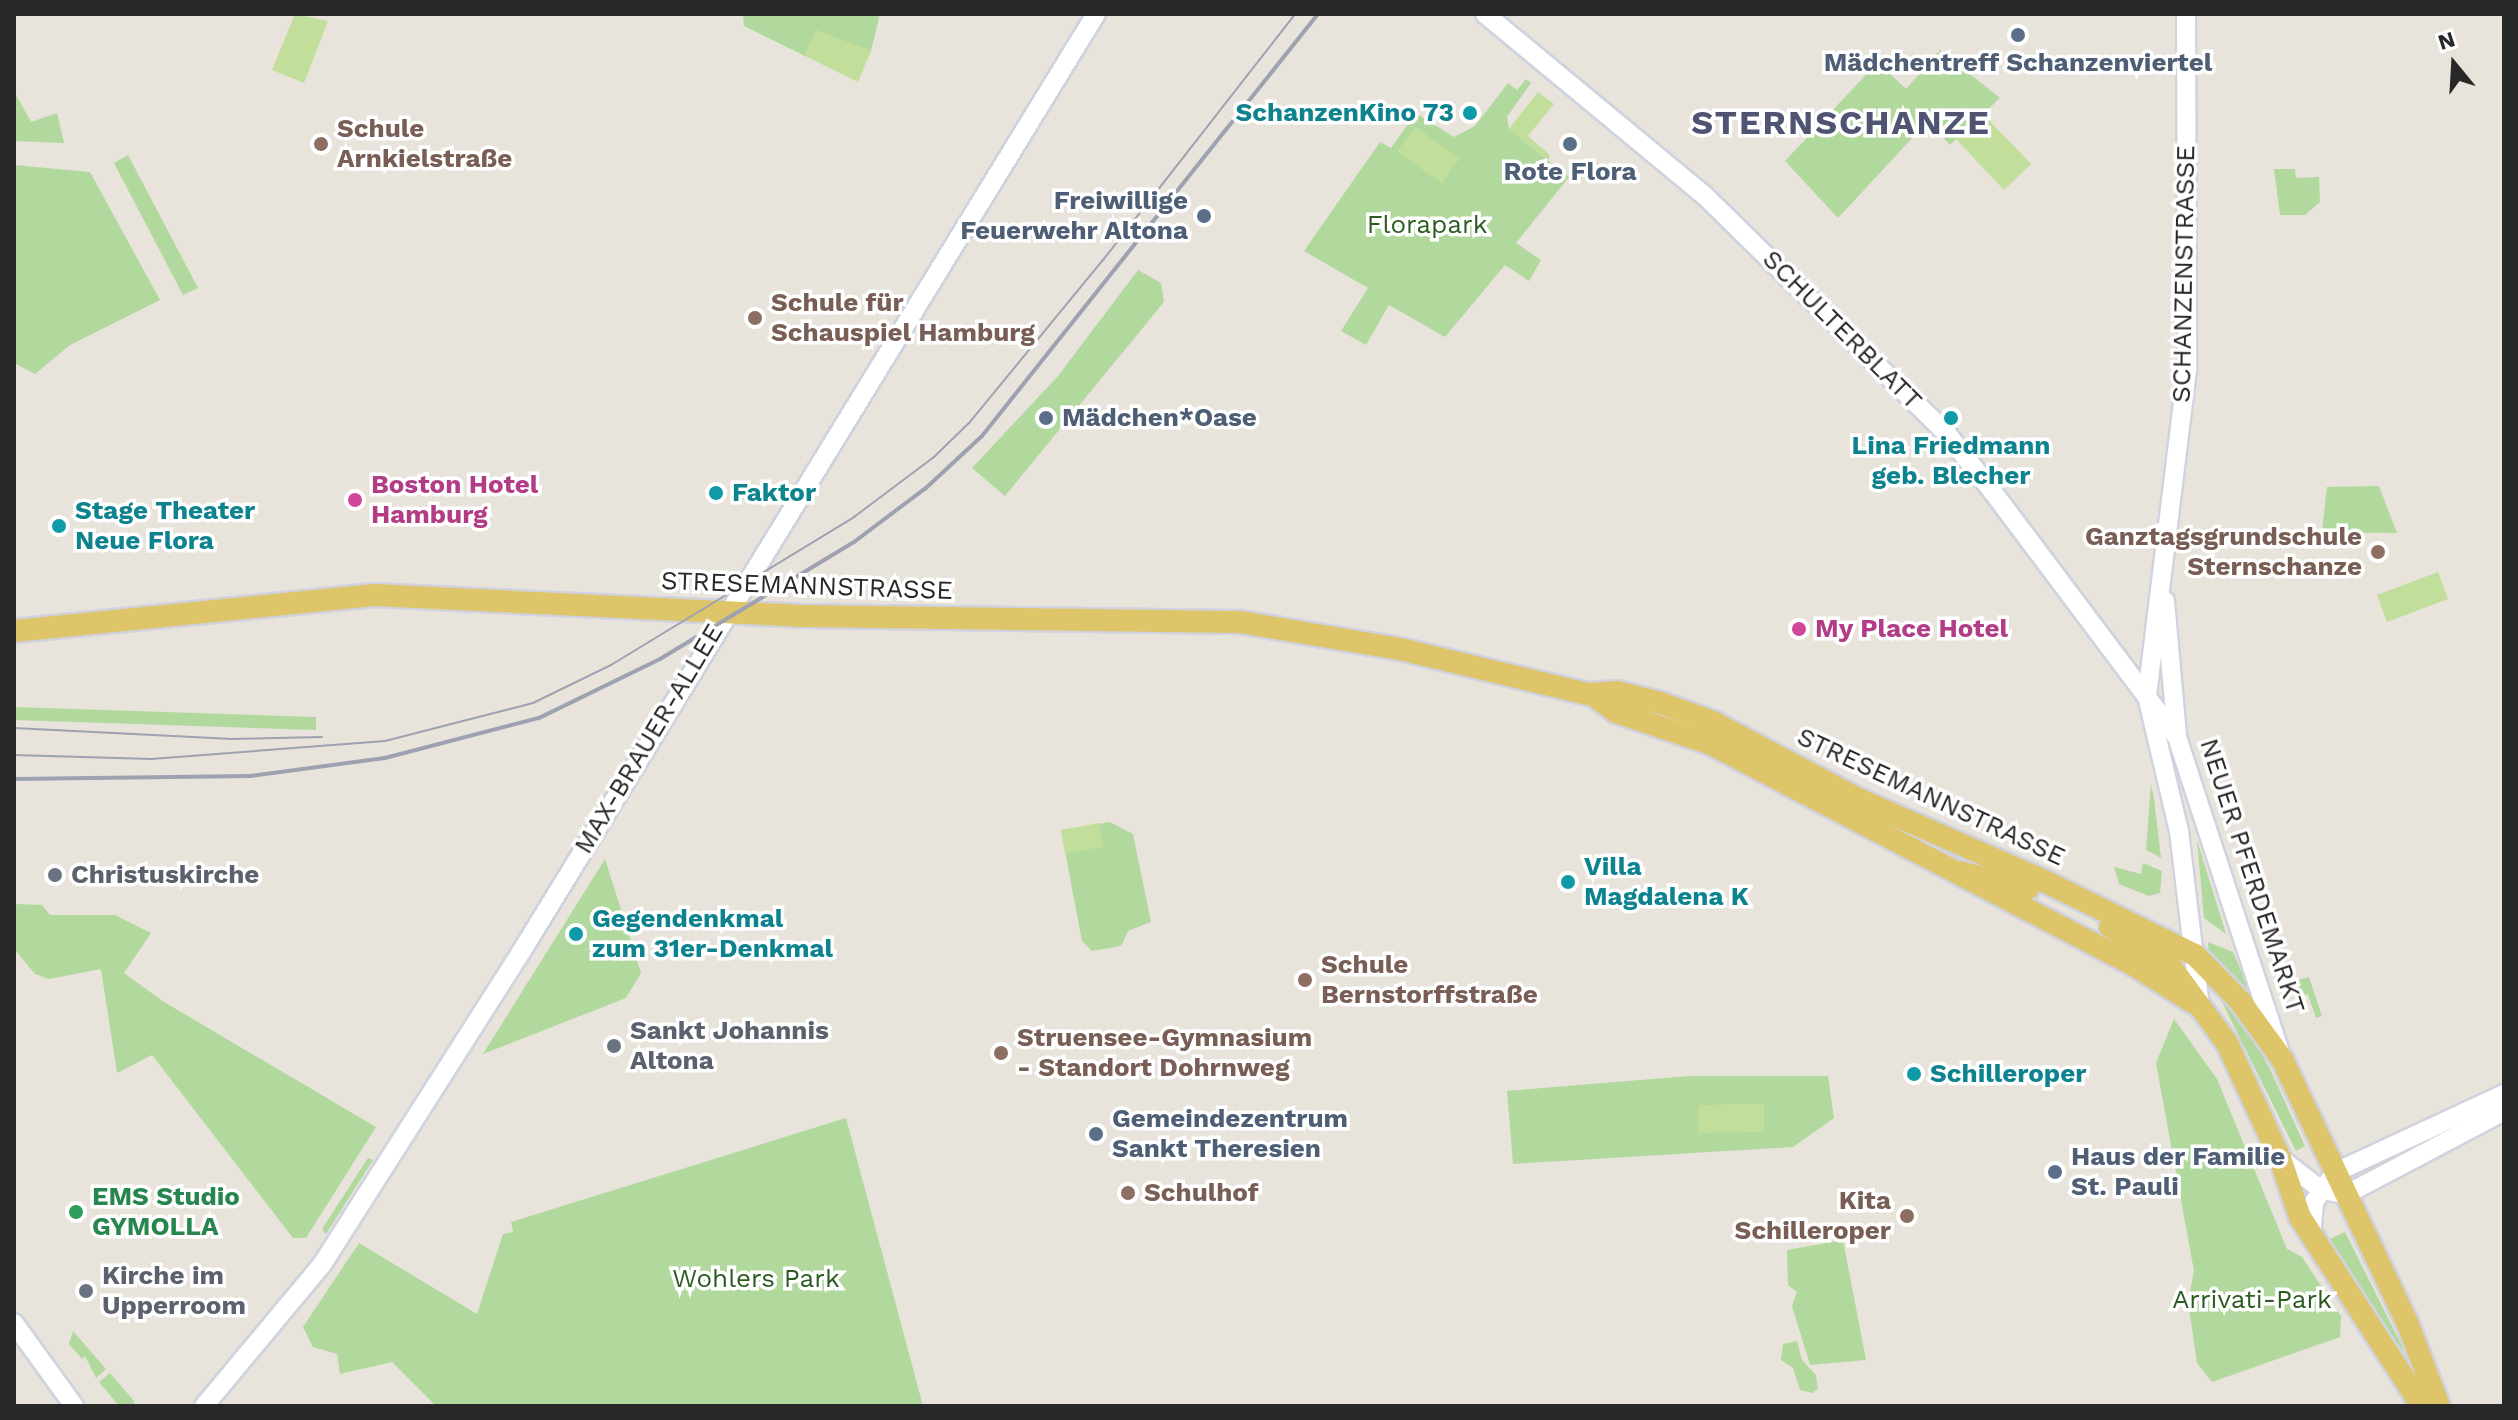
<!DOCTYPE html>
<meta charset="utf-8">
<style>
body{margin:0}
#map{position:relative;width:2518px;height:1420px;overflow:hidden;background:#e8e3db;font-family:"Work Sans",sans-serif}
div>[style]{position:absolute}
.green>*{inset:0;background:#b1d99d}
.pitch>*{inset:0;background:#c1df9a}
.roads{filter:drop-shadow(2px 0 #d0d3df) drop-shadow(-2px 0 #d0d3df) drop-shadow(0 2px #d0d3df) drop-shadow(0 -2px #d0d3df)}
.secondary>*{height:18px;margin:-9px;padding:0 9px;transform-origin:9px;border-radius:9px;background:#fff}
.primary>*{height:22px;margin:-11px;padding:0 11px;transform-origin:11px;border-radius:11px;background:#dfc569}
.tram>*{height:2px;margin:-1px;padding:0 1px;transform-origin:1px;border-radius:1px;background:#9ea1b0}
.rail>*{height:4px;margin:-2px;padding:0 2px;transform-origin:2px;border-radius:2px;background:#9ea1b0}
.dots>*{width:22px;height:22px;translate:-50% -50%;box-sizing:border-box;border:4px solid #fff;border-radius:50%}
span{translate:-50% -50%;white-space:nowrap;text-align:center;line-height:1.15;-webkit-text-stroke:7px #fff;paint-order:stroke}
.service-label{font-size:26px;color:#4e5e75;font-weight:700}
.right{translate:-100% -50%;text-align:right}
.left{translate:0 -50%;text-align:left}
.culture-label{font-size:26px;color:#0d838f;font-weight:700}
.education-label{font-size:26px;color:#785e54;font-weight:700}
.park-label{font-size:26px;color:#2c5b21}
.street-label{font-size:26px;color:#282828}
.hotel-label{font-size:26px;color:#b23c85;font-weight:700}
.worship-label{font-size:26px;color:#5b616d;font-weight:700}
.leisure-label{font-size:26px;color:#27864d;font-weight:700}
.district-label{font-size:34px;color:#4e5472;font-weight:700;letter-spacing:2px}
.frame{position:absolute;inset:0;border:16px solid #282828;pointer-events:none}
.north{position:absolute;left:2414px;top:24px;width:80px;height:80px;-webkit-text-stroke:6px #fff;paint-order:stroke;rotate:342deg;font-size:22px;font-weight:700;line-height:32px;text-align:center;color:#282828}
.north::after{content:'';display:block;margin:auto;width:28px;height:36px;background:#282828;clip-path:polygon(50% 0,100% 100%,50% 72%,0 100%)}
</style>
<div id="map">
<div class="green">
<div style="clip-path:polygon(743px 14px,880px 14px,871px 51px,816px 31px,805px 56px,744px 26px)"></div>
<div style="clip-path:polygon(1940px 50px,2000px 98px,1950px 145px,1928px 121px,1838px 218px,1785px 161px,1878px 62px,1906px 89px)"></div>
<div style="clip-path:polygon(1526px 79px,1531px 83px,1507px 117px,1509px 129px,1569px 177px,1516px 243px,1541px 260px,1529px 281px,1505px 265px,1445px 337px,1389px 305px,1366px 345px,1341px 331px,1368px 288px,1304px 251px,1380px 142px,1391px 148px,1416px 113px,1454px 137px,1475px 126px,1508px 83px,1517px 90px)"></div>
<div style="clip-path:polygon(14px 91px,31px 122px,57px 113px,64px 143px,14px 141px)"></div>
<div style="clip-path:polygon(128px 155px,198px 288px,183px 295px,114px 163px)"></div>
<div style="clip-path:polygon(14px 165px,90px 172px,160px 300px,70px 345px,35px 374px,14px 363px)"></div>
<div style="clip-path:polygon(2274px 169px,2295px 169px,2296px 178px,2319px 177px,2320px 202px,2305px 215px,2280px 215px)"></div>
<div style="clip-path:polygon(1138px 270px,1161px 283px,1164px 302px,1005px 496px,972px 468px,1058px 376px)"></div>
<div style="clip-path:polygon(2379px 486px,2397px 533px,2322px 532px,2327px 487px)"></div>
<div style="clip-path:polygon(14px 707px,316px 717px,316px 730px,14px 720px)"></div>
<div style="clip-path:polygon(2151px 784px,2154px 799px,2161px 858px,2146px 850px)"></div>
<div style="clip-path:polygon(1110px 822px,1133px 834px,1151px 922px,1128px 931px,1121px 946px,1092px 951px,1082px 941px,1061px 830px)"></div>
<div style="clip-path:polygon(2197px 840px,2226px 934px,2204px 918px)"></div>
<div style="clip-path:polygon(605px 859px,641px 973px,626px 998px,483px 1054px)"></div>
<div style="clip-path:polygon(2143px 863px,2162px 871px,2160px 893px,2149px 896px,2119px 884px,2114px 867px,2141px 874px)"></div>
<div style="clip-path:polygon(15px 904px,42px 905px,50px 915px,115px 915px,151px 933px,124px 973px,164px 1002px,376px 1127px,306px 1238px,293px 1238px,152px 1055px,117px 1073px,101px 969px,49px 979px,35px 974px,14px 949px)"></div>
<div style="clip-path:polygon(2208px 942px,2233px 952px,2256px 1005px,2209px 954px)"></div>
<div style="clip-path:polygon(2309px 977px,2322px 1016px,2316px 1018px,2308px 995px,2296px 991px,2293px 981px)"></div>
<div style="clip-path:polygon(2216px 990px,2241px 1017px,2270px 1069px,2305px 1146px,2296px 1151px)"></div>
<div style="clip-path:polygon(2174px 1019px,2217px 1079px,2287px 1249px,2302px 1257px,2341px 1316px,2340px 1337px,2212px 1382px,2197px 1363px,2188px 1301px,2194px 1271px,2156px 1063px)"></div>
<div style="clip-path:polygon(1689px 1076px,1828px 1076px,1834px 1118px,1793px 1147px,1513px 1164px,1507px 1091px)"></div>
<div style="clip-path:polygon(846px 1118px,923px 1406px,436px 1406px,392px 1362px,340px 1374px,337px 1354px,313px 1347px,303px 1327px,359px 1243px,477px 1314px,503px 1234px,513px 1232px,511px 1222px)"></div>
<div style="clip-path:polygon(368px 1158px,373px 1160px,326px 1234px,322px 1229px)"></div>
<div style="clip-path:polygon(2345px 1232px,2404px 1350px,2402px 1352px,2325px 1241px)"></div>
<div style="clip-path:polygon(1843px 1240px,1866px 1360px,1810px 1365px,1792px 1306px,1797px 1292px,1788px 1285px,1787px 1250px)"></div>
<div style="clip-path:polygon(73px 1331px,106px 1369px,96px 1378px,85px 1356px,82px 1359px,69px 1344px)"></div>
<div style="clip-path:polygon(1797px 1341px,1802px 1360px,1816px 1375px,1818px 1389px,1812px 1393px,1800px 1390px,1793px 1368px,1781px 1360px,1783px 1344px)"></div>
<div style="clip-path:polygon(110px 1373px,134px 1401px,134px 1406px,119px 1406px,99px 1382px)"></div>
</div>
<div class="pitch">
<div style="clip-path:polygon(295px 14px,328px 21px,304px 83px,272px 70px)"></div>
<div style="clip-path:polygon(816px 30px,871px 51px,858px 82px,805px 56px)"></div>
<div style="clip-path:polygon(1538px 92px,1554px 104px,1528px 136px,1550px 155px,1548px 160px,1509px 129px)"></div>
<div style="clip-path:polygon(1983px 114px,2031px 164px,2004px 190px,1956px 139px)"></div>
<div style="clip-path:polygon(1415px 127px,1460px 158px,1442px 183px,1397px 152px)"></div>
<div style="clip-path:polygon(2438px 572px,2448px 599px,2387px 622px,2377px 595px)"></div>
<div style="clip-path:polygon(1099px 823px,1103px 847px,1065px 853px,1061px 830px)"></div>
<div style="clip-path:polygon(1764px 1104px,1764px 1132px,1699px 1133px,1698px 1105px)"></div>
</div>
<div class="roads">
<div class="secondary">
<div style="left:1485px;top:14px;width:284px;rotate:39.6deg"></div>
<div style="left:1704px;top:195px;width:341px;rotate:44.5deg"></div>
<div style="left:1947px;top:434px;width:74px;rotate:51.6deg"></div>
<div style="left:1993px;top:492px;width:306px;rotate:53.1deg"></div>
<div style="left:2177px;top:737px;width:331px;rotate:71.9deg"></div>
<div style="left:2186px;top:14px;width:356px;rotate:89.8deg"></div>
<div style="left:2187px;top:370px;width:328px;rotate:97deg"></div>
<div style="left:2147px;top:696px;width:139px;rotate:76.7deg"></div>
<div style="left:2179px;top:831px;width:177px;rotate:83.2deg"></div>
<div style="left:2165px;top:601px;width:135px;rotate:84.9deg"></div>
<div style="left:2280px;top:1158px;width:51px;rotate:37.8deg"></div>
<div style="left:2320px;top:1189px;width:26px;rotate:13deg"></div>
<div style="left:2345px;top:1195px;width:180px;rotate:-27.8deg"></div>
<div style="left:2311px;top:1237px;width:35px;rotate:-85deg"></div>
<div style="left:2314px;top:1202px;width:35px;rotate:-55deg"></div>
<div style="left:2334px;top:1173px;width:187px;rotate:-24.9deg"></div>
<div style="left:14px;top:1323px;width:102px;rotate:54.1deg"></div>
<div style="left:204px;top:1406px;width:186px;rotate:-50.2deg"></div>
<div style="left:323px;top:1263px;width:372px;rotate:-57.5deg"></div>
<div style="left:523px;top:949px;width:1097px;rotate:-58.5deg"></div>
</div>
<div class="primary">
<div style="left:14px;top:631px;width:362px;rotate:-5.7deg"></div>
<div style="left:374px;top:595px;width:426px;rotate:2.8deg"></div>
<div style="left:799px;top:616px;width:441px;rotate:0.8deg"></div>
<div style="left:1240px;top:622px;width:162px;rotate:9.6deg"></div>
<div style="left:1400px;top:649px;width:193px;rotate:13.5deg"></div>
<div style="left:1588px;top:694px;width:29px;rotate:-4deg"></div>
<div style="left:1617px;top:692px;width:45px;rotate:14deg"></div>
<div style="left:1661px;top:703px;width:55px;rotate:20.1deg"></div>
<div style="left:1713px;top:722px;width:162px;rotate:28deg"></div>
<div style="left:1856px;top:798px;width:203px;rotate:23.8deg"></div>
<div style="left:2042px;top:880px;width:170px;rotate:26.1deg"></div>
<div style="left:2195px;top:955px;width:64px;rotate:45.6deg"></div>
<div style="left:2240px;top:1001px;width:72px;rotate:54.1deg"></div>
<div style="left:2282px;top:1059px;width:291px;rotate:64.6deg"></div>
<div style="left:2407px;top:1322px;width:90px;rotate:69.1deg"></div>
<div style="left:1593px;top:695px;width:29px;rotate:36deg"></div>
<div style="left:1616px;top:712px;width:100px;rotate:18.6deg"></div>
<div style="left:1711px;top:744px;width:477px;rotate:27.6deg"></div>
<div style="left:2134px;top:965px;width:69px;rotate:32.5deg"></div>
<div style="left:1959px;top:872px;width:71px;rotate:13.1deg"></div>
<div style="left:2110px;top:927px;width:68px;rotate:31.8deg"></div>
<div style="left:2168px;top:963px;width:99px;rotate:53.6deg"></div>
<div style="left:2227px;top:1043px;width:127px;rotate:65.3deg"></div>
<div style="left:2280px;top:1158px;width:62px;rotate:71.3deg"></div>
<div style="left:2300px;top:1217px;width:225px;rotate:57.2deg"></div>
</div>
</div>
<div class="tram">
<div style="left:14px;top:728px;width:214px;rotate:2.9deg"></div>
<div style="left:228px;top:739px;width:94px;rotate:-1.2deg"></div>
<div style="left:14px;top:755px;width:137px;rotate:1.7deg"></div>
<div style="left:151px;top:759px;width:235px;rotate:-4.4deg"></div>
<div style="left:385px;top:741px;width:153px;rotate:-14.4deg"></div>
<div style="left:533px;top:703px;width:87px;rotate:-26deg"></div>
<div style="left:611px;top:665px;width:285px;rotate:-31.3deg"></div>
<div style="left:854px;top:517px;width:100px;rotate:-36.9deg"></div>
<div style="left:934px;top:457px;width:49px;rotate:-44.2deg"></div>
<div style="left:969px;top:423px;width:211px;rotate:-50.6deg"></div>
<div style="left:1103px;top:260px;width:312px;rotate:-52deg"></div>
</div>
<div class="rail">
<div style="left:14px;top:779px;width:236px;rotate:-0.7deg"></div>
<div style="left:250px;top:776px;width:136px;rotate:-7.6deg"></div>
<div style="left:385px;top:758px;width:159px;rotate:-14.6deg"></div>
<div style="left:539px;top:718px;width:135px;rotate:-26deg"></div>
<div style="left:660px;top:659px;width:227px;rotate:-31.1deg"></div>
<div style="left:854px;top:542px;width:90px;rotate:-36.9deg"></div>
<div style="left:926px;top:488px;width:76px;rotate:-42.9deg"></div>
<div style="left:982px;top:436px;width:539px;rotate:-51.47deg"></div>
</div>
<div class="dots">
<div style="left:2018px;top:35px;background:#5c6f8a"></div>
<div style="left:1470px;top:113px;background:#0f9aa8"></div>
<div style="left:321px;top:144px;background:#8d6e63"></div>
<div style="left:1570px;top:144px;background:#5c6f8a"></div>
<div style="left:1204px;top:216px;background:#5c6f8a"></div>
<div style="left:755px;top:318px;background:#8d6e63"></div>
<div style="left:1046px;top:418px;background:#5c6f8a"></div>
<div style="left:1951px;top:418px;background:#0f9aa8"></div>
<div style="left:716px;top:493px;background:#0f9aa8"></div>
<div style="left:355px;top:500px;background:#d1479c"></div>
<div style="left:59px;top:526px;background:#0f9aa8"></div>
<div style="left:2378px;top:552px;background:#8d6e63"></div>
<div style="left:1799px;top:629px;background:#d1479c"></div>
<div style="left:55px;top:875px;background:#6b7280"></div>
<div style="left:1568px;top:882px;background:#0f9aa8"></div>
<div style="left:576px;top:934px;background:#0f9aa8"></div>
<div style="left:1305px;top:980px;background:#8d6e63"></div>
<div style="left:614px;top:1046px;background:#6b7280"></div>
<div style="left:1001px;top:1053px;background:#8d6e63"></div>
<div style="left:1914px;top:1074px;background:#0f9aa8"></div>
<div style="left:1096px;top:1134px;background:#5c6f8a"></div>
<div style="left:2055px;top:1172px;background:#5c6f8a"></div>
<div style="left:1128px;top:1193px;background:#8d6e63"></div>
<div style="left:76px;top:1212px;background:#2e9e5b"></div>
<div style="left:1907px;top:1216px;background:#8d6e63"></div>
<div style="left:86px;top:1291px;background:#6b7280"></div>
</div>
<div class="service-label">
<span style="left:2018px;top:63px">Mädchentreff Schanzenviertel</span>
<span style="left:1570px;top:172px">Rote Flora</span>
<span class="right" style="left:1188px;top:216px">Freiwillige<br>Feuerwehr Altona</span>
<span class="left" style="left:1062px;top:418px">Mädchen*Oase</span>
<span class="left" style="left:1112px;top:1134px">Gemeindezentrum<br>Sankt Theresien</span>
<span class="left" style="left:2071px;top:1172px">Haus der Familie<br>St. Pauli</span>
</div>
<div class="culture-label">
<span class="right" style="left:1454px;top:113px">SchanzenKino 73</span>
<span style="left:1951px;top:461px">Lina Friedmann<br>geb. Blecher</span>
<span class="left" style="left:732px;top:493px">Faktor</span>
<span class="left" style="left:75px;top:526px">Stage Theater<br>Neue Flora</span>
<span class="left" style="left:1584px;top:882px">Villa<br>Magdalena K</span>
<span class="left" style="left:592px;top:934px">Gegendenkmal<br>zum 31er-Denkmal</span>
<span class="left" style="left:1930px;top:1074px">Schilleroper</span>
</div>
<div class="education-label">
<span class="left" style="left:337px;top:144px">Schule<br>Arnkielstraße</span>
<span class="left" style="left:771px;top:318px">Schule für<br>Schauspiel Hamburg</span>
<span class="right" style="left:2362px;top:552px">Ganztagsgrundschule<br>Sternschanze</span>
<span class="left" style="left:1321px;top:980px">Schule<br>Bernstorffstraße</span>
<span class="left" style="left:1017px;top:1053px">Struensee-Gymnasium<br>- Standort Dohrnweg</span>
<span class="left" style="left:1144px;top:1193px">Schulhof</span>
<span class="right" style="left:1891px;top:1216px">Kita<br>Schilleroper</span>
</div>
<div class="park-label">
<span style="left:1427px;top:225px">Florapark</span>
<span style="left:756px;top:1279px">Wohlers Park</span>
<span style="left:2252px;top:1300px">Arrivati-Park</span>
</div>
<div class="street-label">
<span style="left:2184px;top:274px;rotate:-89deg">SCHANZENSTRASSE</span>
<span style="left:1842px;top:330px;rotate:45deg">SCHULTERBLATT</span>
<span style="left:807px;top:586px;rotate:2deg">STRESEMANNSTRASSE</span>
<span style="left:649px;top:739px;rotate:-59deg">MAX-BRAUER-ALLEE</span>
<span style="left:1931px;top:797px;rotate:25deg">STRESEMANNSTRASSE</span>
<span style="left:2252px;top:876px;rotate:72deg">NEUER PFERDEMARKT</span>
</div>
<div class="hotel-label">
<span class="left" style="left:371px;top:500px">Boston Hotel<br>Hamburg</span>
<span class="left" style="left:1815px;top:629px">My Place Hotel</span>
</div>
<div class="worship-label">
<span class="left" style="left:71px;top:875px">Christuskirche</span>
<span class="left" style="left:630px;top:1046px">Sankt Johannis<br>Altona</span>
<span class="left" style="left:102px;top:1291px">Kirche im<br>Upperroom</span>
</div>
<div class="leisure-label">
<span class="left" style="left:92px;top:1212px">EMS Studio<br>GYMOLLA</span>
</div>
<div class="district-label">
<span style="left:1841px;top:123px">STERNSCHANZE</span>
</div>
<div class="frame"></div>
<div class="north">N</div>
</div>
